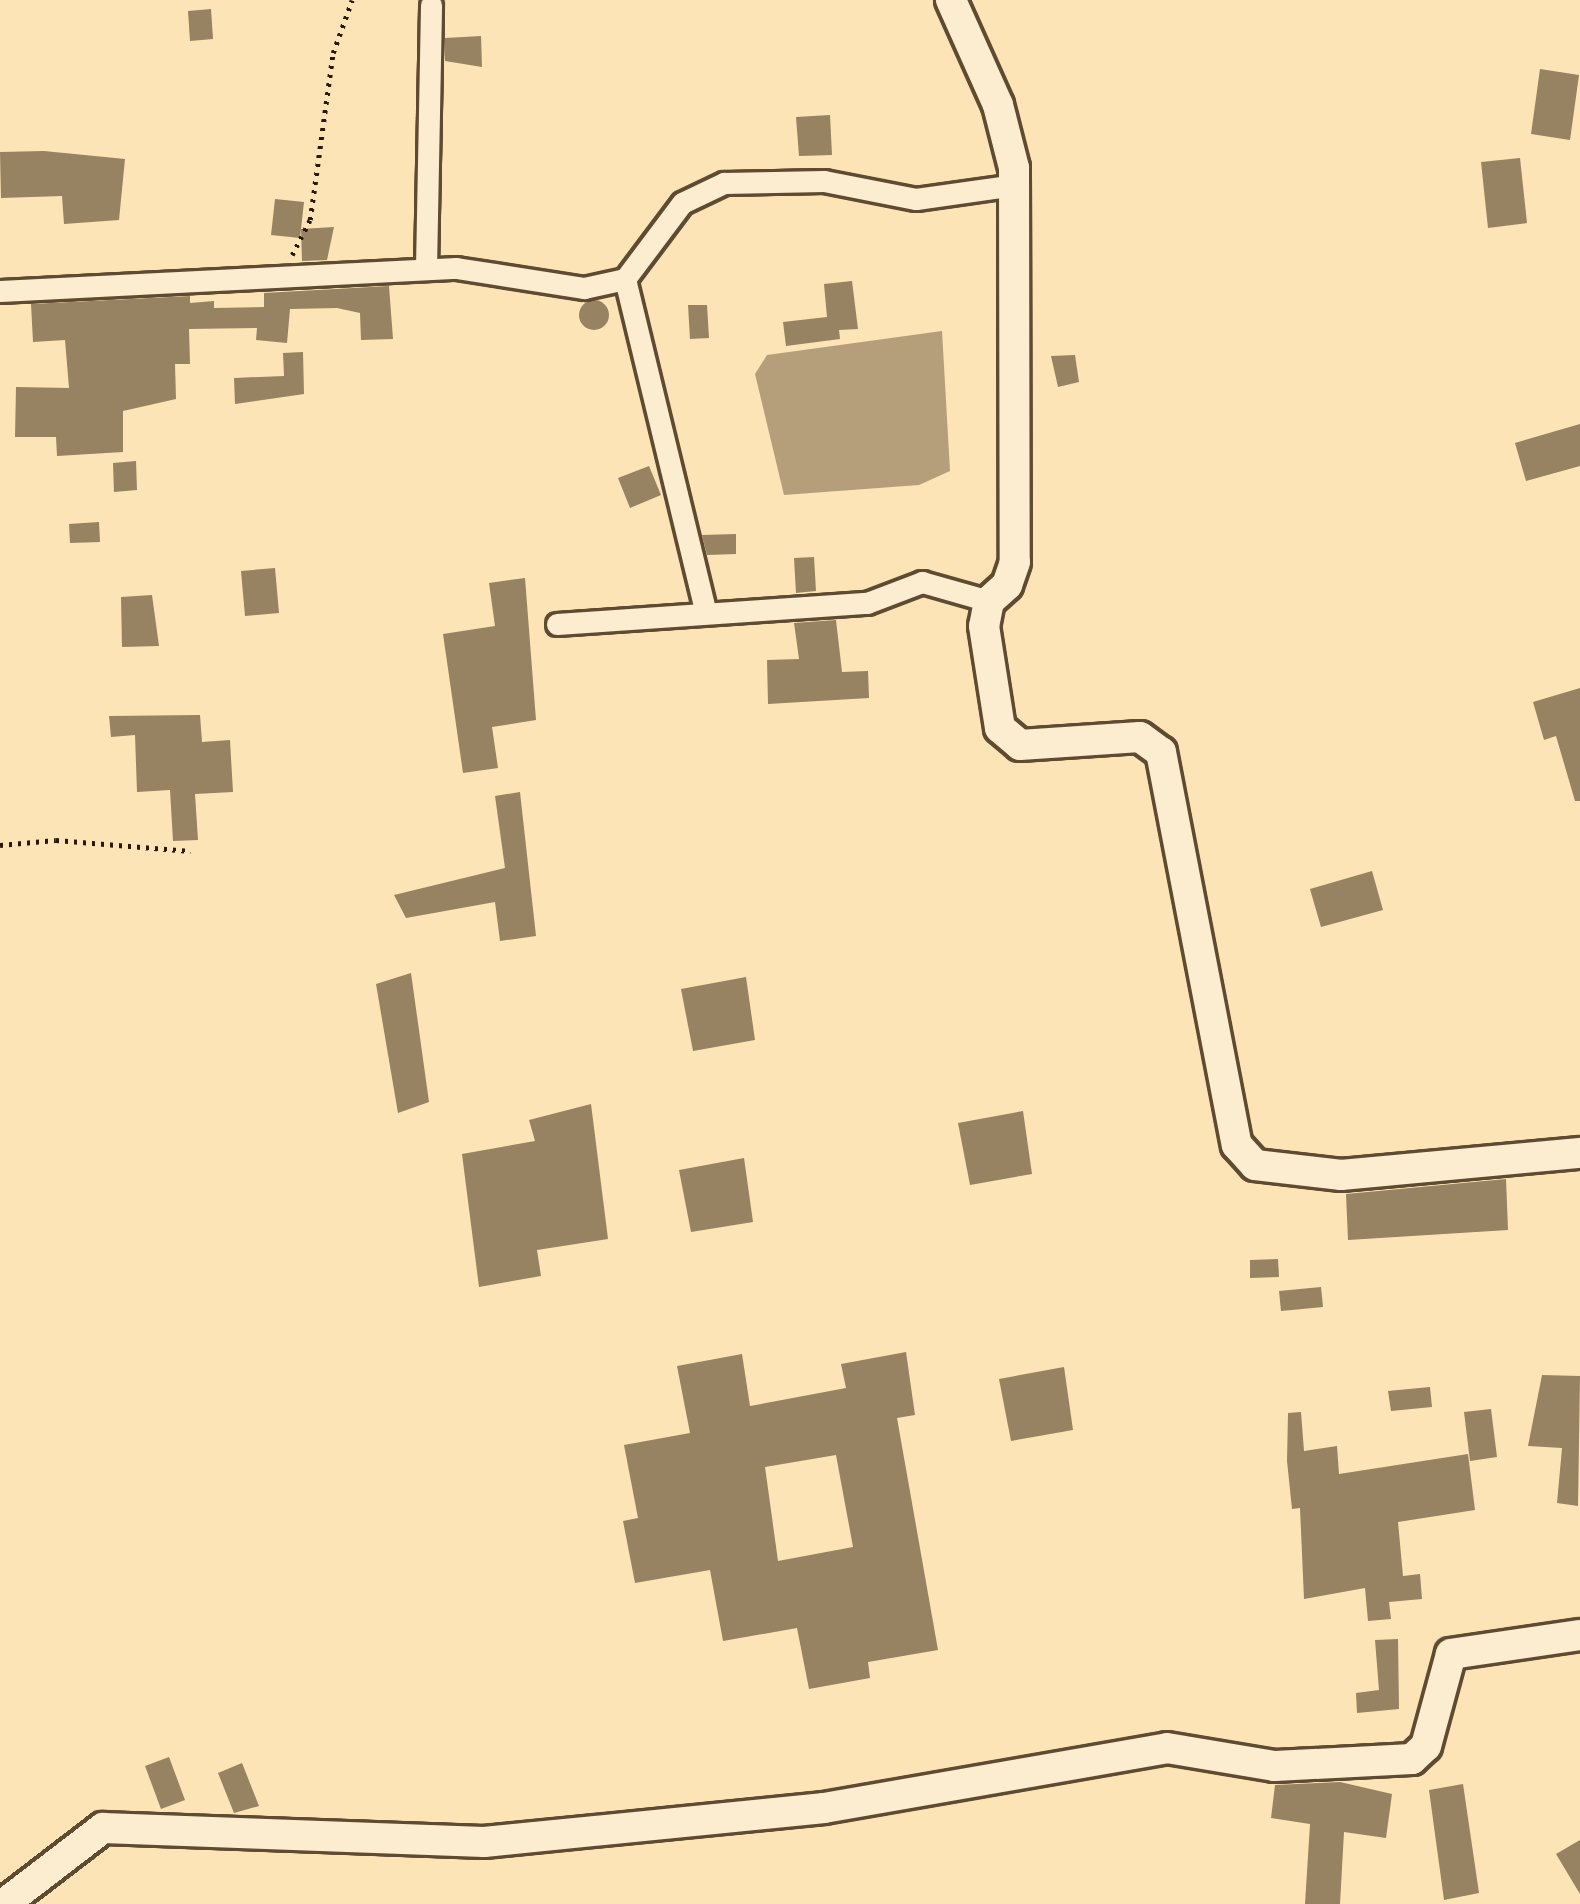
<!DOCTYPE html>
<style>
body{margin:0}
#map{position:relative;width:1580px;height:1904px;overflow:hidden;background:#fce4b6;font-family:Alegreya,serif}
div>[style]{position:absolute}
.water>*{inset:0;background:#b59f7a}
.building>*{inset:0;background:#978261}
.round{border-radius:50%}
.path>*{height:4.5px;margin-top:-2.25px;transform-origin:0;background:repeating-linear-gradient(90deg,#2a1805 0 3px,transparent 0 9px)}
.roads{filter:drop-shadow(3px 0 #5e4b31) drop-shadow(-3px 0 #5e4b31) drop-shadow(0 3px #5e4b31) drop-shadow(0 -3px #5e4b31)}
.street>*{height:21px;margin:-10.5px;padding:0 10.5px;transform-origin:10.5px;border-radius:10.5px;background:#fdedd0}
.secondary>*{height:30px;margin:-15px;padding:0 15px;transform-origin:15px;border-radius:15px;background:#fdedd0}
span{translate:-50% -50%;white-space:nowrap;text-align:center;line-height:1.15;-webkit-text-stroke:9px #fdedd0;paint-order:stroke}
</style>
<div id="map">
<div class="water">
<div style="clip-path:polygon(942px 331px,950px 471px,919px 485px,784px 495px,755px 374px,767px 355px)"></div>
</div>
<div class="building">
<div style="clip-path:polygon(211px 9px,213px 39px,190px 41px,188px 11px)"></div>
<div style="clip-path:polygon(481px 36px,482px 67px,445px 61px,445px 38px)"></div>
<div style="clip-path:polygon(1540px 69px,1579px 75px,1570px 140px,1531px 134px)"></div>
<div style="clip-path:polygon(830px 115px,832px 155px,799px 156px,796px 117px)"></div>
<div style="clip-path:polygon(44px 151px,125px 159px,119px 220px,64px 224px,62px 196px,1px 198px,0 152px)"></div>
<div style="clip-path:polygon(1520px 158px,1527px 223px,1488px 228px,1481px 162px)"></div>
<div style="clip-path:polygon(275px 199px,304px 202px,301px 229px,334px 227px,327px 260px,302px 261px,301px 229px,300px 238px,271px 235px)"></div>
<div style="clip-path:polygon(852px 281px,858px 329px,839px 330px,840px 339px,786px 346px,783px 322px,827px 317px,824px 284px)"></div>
<div style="clip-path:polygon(389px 286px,393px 339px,361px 340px,360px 313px,337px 308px,290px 309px,287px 343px,256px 340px,257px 328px,189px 329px,190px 364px,175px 364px,176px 399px,123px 411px,123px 452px,57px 456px,56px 437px,15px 437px,16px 387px,69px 388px,65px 340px,33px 342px,31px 304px,190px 296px,190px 303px,214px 301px,214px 308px,264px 307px,264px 293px)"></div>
<div class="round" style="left:579px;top:300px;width:30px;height:30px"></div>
<div style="clip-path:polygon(688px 305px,707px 305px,709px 338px,690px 339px)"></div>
<div style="clip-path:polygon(303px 352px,304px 394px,235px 404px,234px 378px,284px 376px,283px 353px)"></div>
<div style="clip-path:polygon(1075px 355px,1079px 382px,1058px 387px,1051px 356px)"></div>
<div style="clip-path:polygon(1580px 424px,1580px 466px,1526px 481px,1515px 443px)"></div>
<div style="clip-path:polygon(136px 461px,137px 490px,114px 492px,113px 463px)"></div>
<div style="clip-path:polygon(649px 466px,661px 495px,630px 508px,618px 478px)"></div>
<div style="clip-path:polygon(99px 522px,100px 542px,70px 543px,69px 524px)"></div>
<div style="clip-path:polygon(736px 534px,736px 554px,707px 555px,702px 535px)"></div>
<div style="clip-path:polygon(814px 557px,816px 591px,796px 593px,794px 558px)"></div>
<div style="clip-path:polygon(275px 568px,279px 613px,245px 616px,241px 571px)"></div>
<div style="clip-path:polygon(525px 578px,536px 720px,492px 727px,498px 768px,463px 773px,443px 634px,495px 626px,489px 583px)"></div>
<div style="clip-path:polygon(152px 595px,159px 646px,122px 647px,121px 597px)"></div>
<div style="clip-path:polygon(836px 620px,842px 672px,868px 671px,869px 698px,768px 704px,767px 660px,799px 659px,794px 623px)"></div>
<div style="clip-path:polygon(1580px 688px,1580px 801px,1575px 801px,1556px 736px,1544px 740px,1533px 702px)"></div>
<div style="clip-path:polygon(200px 715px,202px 742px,230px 740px,233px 792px,195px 794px,198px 840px,173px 841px,170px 790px,137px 792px,135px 735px,111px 737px,109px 716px)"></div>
<div style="clip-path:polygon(520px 792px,536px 936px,500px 941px,495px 902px,406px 918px,394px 895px,505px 868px,495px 796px)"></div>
<div style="clip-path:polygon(1372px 871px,1383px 910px,1321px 927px,1310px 889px)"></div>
<div style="clip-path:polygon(411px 973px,429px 1102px,398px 1113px,376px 984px)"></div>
<div style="clip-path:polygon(746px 977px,755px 1040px,693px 1051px,681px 989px)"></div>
<div style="clip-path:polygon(591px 1104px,608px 1239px,537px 1250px,541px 1276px,479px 1287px,462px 1154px,535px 1141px,529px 1120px)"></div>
<div style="clip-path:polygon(1023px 1111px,1032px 1174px,970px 1185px,958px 1123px)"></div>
<div style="clip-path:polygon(744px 1158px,753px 1222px,691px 1232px,679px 1170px)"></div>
<div style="clip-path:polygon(1506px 1179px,1508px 1230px,1348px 1240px,1346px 1194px)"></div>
<div style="clip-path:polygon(1278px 1259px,1279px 1277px,1250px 1278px,1250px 1260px)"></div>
<div style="clip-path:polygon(1321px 1287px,1323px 1307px,1281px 1311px,1279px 1291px)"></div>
<div style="clip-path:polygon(evenodd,906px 1352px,915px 1415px,897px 1418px,938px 1650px,868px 1662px,870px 1678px,809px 1689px,797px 1628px,723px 1641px,710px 1570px,635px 1583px,623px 1521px,638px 1518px,624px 1445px,690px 1433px,677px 1366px,742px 1354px,750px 1406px,846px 1388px,841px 1364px,906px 1352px,836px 1455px,853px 1547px,778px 1561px,765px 1467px,836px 1455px)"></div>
<div style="clip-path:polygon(1064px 1367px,1073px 1430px,1011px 1441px,999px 1379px)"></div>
<div style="clip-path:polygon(1542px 1375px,1580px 1376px,1578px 1506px,1557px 1503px,1562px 1448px,1528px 1446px)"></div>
<div style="clip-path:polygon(1430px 1387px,1432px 1407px,1391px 1411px,1388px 1391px)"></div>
<div style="clip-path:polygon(1491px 1409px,1497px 1457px,1470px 1461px,1464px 1412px)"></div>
<div style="clip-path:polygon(1301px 1412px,1304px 1451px,1337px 1446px,1339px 1474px,1468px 1454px,1475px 1510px,1398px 1522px,1403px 1576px,1420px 1574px,1422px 1599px,1389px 1602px,1391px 1619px,1368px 1621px,1365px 1588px,1304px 1599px,1300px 1508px,1292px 1509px,1287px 1461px,1288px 1413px)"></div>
<div style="clip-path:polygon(1398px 1639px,1399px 1709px,1357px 1713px,1356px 1693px,1379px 1690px,1375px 1640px)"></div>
<div style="clip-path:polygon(169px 1757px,185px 1800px,161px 1809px,145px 1766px)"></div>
<div style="clip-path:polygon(242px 1763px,259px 1806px,234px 1813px,218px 1773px)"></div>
<div style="clip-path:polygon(1340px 1782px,1392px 1794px,1386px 1838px,1344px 1832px,1340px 1904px,1305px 1904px,1310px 1824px,1271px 1818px,1275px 1785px)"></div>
<div style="clip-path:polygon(1463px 1784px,1479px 1893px,1444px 1900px,1429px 1790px)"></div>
<div style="clip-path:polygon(1580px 1840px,1580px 1894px,1556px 1854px)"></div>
</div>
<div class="path">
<div style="left:292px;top:255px;width:39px;rotate:-63deg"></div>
<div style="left:310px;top:220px;width:169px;rotate:-82.2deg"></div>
<div style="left:333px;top:53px;width:56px;rotate:-70.3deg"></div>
<div style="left:0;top:845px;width:56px;rotate:-5.1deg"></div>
<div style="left:56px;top:840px;width:135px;rotate:4.7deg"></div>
</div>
<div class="roads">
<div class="street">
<div style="left:426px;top:268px;width:263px;rotate:-88.9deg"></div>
<div style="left:625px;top:279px;width:344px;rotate:76.4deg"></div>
<div style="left:0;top:291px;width:457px;rotate:-2.9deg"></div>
<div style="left:456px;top:268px;width:130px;rotate:8.9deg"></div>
<div style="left:584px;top:288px;width:42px;rotate:-12.4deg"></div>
<div style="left:625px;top:279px;width:95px;rotate:-53.1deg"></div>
<div style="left:682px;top:203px;width:47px;rotate:-25.5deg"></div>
<div style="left:724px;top:183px;width:100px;rotate:-1.1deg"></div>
<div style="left:824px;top:181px;width:94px;rotate:11.1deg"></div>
<div style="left:916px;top:199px;width:99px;rotate:-8.1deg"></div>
<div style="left:557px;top:624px;width:311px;rotate:-3.9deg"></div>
<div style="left:867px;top:603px;width:59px;rotate:-20.9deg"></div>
<div style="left:922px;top:582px;width:70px;rotate:15.8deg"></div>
</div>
<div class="secondary">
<div style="left:951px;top:0;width:115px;rotate:65.9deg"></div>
<div style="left:998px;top:105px;width:65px;rotate:75.7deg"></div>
<div style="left:1014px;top:168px;width:394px;rotate:89.9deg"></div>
<div style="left:1015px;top:562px;width:24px;rotate:109deg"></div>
<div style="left:1007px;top:585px;width:24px;rotate:138deg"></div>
<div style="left:989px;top:601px;width:25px;rotate:101deg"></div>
<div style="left:984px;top:626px;width:103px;rotate:81.1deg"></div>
<div style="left:1000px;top:728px;width:26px;rotate:40deg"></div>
<div style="left:1020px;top:745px;width:120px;rotate:-3.8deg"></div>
<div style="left:1140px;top:737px;width:26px;rotate:36deg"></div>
<div style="left:1161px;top:752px;width:400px;rotate:79.1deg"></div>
<div style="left:1237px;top:1145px;width:27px;rotate:48deg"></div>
<div style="left:1255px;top:1165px;width:87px;rotate:6.6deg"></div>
<div style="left:1341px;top:1175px;width:240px;rotate:-5.3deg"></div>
<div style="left:4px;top:1904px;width:125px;rotate:-37.5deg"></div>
<div style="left:103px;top:1828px;width:381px;rotate:2.1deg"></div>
<div style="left:484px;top:1842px;width:342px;rotate:-5.7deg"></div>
<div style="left:824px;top:1808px;width:348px;rotate:-9.9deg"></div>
<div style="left:1167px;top:1748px;width:109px;rotate:9.5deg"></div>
<div style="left:1275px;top:1766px;width:137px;rotate:-2.9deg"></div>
<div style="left:1412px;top:1759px;width:19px;rotate:-43deg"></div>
<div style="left:1426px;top:1746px;width:95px;rotate:-74.8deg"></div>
<div style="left:1451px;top:1654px;width:130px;rotate:-8.4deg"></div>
</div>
</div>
</div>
